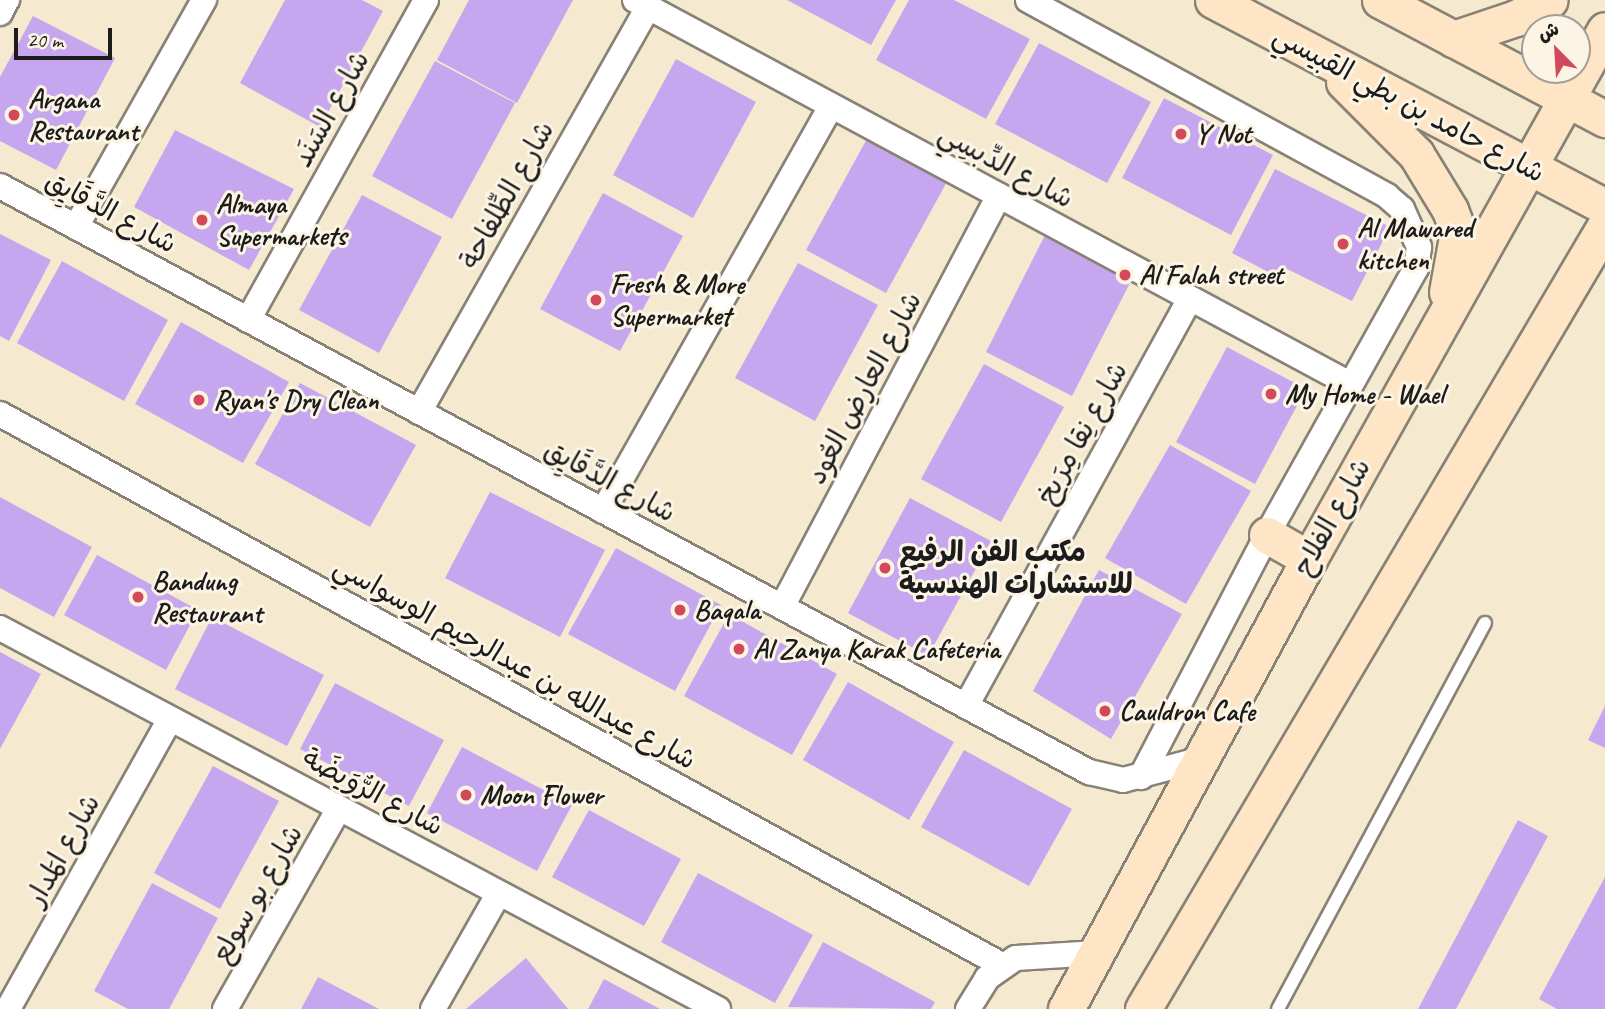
<!DOCTYPE html>
<meta charset="utf-8">
<style>
body{margin:0}
#map{position:relative;width:1605px;height:1009px;overflow:hidden;background:#f5e9cf;font-family:Caveat,"Playpen Sans Arabic",sans-serif}
div>[style]{position:absolute}
.building>*{inset:0;background:#c6a7ef}
.roads{filter:drop-shadow(2px 0 #888276) drop-shadow(-2px 0 #888276) drop-shadow(0 2px #888276) drop-shadow(0 -2px #888276)}
.lane>*{height:12px;margin:-6px;padding:0 6px;transform-origin:6px;border-radius:6px;background:#fff}
.street>*{height:24px;margin:-12px;padding:0 12px;transform-origin:12px;border-radius:12px;background:#fff}
.secondary>*{height:35px;margin:-17.5px;padding:0 17.5px;transform-origin:17.5px;border-radius:17.5px;background:#fde5c5}
.dots>*{width:19px;height:19px;translate:-50% -50%;box-sizing:border-box;border:4px solid #fcf5e5;border-radius:50%}
span{translate:-50% -50%;white-space:nowrap;text-align:center;line-height:1.15;-webkit-text-stroke:6px #fcf5e5;paint-order:stroke}
.poi-label{font-size:28px;color:#1c1c1c;font-weight:700}
.left{translate:0 -50%;text-align:left}
.street-label{font-size:28px;color:#1c1c1c}
.north{position:absolute;left:1521px;top:14px;width:70px;height:70px;box-sizing:border-box;background:#fcf5e5;border:2px solid #a29e95;border-radius:50%;rotate:336deg;font-size:19px;font-weight:700;line-height:28px;text-align:center;color:#1c1c1c}
.north::after{content:'';display:block;margin:auto;width:24px;height:32px;background:#d1495b;clip-path:polygon(50% 0,100% 100%,50% 72%,0 100%)}
.scale{position:absolute;left:14px;top:28px;width:98px;height:32px;box-sizing:border-box;border:4px solid #1c1c1c;border-top:0;padding-left:9px;font-size:21px;line-height:24px;white-space:nowrap;color:#1c1c1c;-webkit-text-stroke:5px #fcf5e5;paint-order:stroke}
</style>
<div id="map">
<div class="building">
<div style="clip-path:polygon(285px 0,362px 0,383px 11px,320px 127px,240px 83px)"></div>
<div style="clip-path:polygon(469px 0,573px 0,517px 103px,437px 60px)"></div>
<div style="clip-path:polygon(787px 0,896px 0,871px 45px)"></div>
<div style="clip-path:polygon(909px 0,954px 0,1030px 39px,986px 119px,876px 60px)"></div>
<div style="clip-path:polygon(33px 16px,115px 58px,56px 170px,0 141px,0 77px)"></div>
<div style="clip-path:polygon(1039px 43px,1151px 102px,1107px 183px,995px 124px)"></div>
<div style="clip-path:polygon(676px 59px,756px 102px,693px 218px,613px 175px)"></div>
<div style="clip-path:polygon(435px 61px,515px 103px,452px 219px,372px 176px)"></div>
<div style="clip-path:polygon(1164px 98px,1273px 155px,1231px 235px,1122px 178px)"></div>
<div style="clip-path:polygon(175px 130px,294px 189px,249px 270px,134px 207px)"></div>
<div style="clip-path:polygon(869px 135px,949px 178px,886px 293px,806px 250px)"></div>
<div style="clip-path:polygon(1275px 169px,1390px 227px,1352px 301px,1281px 266px,1276px 276px,1232px 253px)"></div>
<div style="clip-path:polygon(603px 193px,683px 236px,620px 351px,540px 309px)"></div>
<div style="clip-path:polygon(362px 195px,442px 237px,379px 353px,299px 310px)"></div>
<div style="clip-path:polygon(0 234px,51px 260px,9px 341px,0 336px)"></div>
<div style="clip-path:polygon(1045px 235px,1132px 279px,1072px 396px,986px 352px)"></div>
<div style="clip-path:polygon(62px 261px,168px 320px,124px 401px,17px 343px)"></div>
<div style="clip-path:polygon(798px 263px,878px 305px,815px 421px,735px 378px)"></div>
<div style="clip-path:polygon(181px 322px,289px 382px,243px 463px,135px 404px)"></div>
<div style="clip-path:polygon(1227px 347px,1306px 389px,1255px 484px,1176px 442px)"></div>
<div style="clip-path:polygon(984px 364px,1064px 407px,1001px 522px,921px 479px)"></div>
<div style="clip-path:polygon(300px 383px,416px 445px,370px 527px,255px 464px)"></div>
<div style="clip-path:polygon(1170px 445px,1251px 491px,1186px 604px,1105px 558px)"></div>
<div style="clip-path:polygon(490px 492px,605px 550px,560px 637px,445px 578px)"></div>
<div style="clip-path:polygon(0 497px,92px 547px,54px 617px,0 588px)"></div>
<div style="clip-path:polygon(910px 498px,991px 541px,928px 656px,848px 613px)"></div>
<div style="clip-path:polygon(616px 548px,721px 605px,675px 691px,568px 634px)"></div>
<div style="clip-path:polygon(97px 555px,198px 610px,166px 670px,64px 615px)"></div>
<div style="clip-path:polygon(1099px 570px,1182px 614px,1111px 739px,1033px 691px)"></div>
<div style="clip-path:polygon(729px 614px,837px 674px,792px 755px,684px 696px)"></div>
<div style="clip-path:polygon(212px 617px,324px 675px,287px 746px,175px 689px)"></div>
<div style="clip-path:polygon(0 652px,41px 674px,0 749px)"></div>
<div style="clip-path:polygon(848px 682px,954px 742px,909px 820px,803px 760px)"></div>
<div style="clip-path:polygon(335px 683px,444px 740px,409px 806px,300px 749px)"></div>
<div style="clip-path:polygon(1605px 706px,1605px 748px,1588px 740px)"></div>
<div style="clip-path:polygon(462px 747px,572px 805px,537px 871px,427px 813px)"></div>
<div style="clip-path:polygon(964px 750px,1072px 809px,1029px 886px,921px 827px)"></div>
<div style="clip-path:polygon(213px 766px,279px 801px,220px 909px,154px 873px)"></div>
<div style="clip-path:polygon(589px 810px,681px 859px,644px 926px,552px 877px)"></div>
<div style="clip-path:polygon(1518px 820px,1548px 836px,1456px 1009px,1418px 1009px)"></div>
<div style="clip-path:polygon(698px 873px,813px 935px,775px 1003px,661px 942px)"></div>
<div style="clip-path:polygon(1605px 877px,1605px 1009px,1557px 1009px,1539px 999px)"></div>
<div style="clip-path:polygon(152px 883px,218px 918px,169px 1009px,128px 1009px,94px 991px)"></div>
<div style="clip-path:polygon(823px 942px,935px 1002px,931px 1009px,788px 1007px)"></div>
<div style="clip-path:polygon(526px 958px,568px 1009px,466px 1009px)"></div>
<div style="clip-path:polygon(318px 977px,379px 1009px,301px 1009px)"></div>
<div style="clip-path:polygon(604px 979px,660px 1009px,588px 1009px)"></div>
</div>
<div class="roads">
<div class="lane">
<div style="left:1278px;top:1009px;width:438px;rotate:-61.8deg"></div>
</div>
<div class="street">
<div style="left:635px;top:0;width:812px;rotate:28.24deg"></div>
<div style="left:1028px;top:0;width:409px;rotate:28.6deg"></div>
<div style="left:1387px;top:196px;width:20px;rotate:41deg"></div>
<div style="left:1402px;top:209px;width:42px;rotate:65.9deg"></div>
<div style="left:1419px;top:247px;width:21px;rotate:98deg"></div>
<div style="left:1416px;top:268px;width:306px;rotate:119.2deg"></div>
<div style="left:1267px;top:535px;width:273px;rotate:117.5deg"></div>
<div style="left:0;top:13px;width:15px;rotate:-62deg"></div>
<div style="left:0;top:186px;width:1237px;rotate:28.29deg"></div>
<div style="left:1089px;top:772px;width:35px;rotate:13deg"></div>
<div style="left:1123px;top:780px;width:82px;rotate:-14.9deg"></div>
<div style="left:76px;top:227px;width:261px;rotate:-60.6deg"></div>
<div style="left:248px;top:320px;width:366px;rotate:-60.9deg"></div>
<div style="left:419px;top:412px;width:465px;rotate:-60.5deg"></div>
<div style="left:0;top:414px;width:1144px;rotate:28.81deg"></div>
<div style="left:603px;top:511px;width:465px;rotate:-60.6deg"></div>
<div style="left:782px;top:607px;width:465px;rotate:-62.2deg"></div>
<div style="left:0;top:628px;width:813px;rotate:27.95deg"></div>
<div style="left:966px;top:706px;width:465px;rotate:-61.2deg"></div>
<div style="left:8px;top:1009px;width:332px;rotate:-60.8deg"></div>
<div style="left:225px;top:1009px;width:231px;rotate:-60.4deg"></div>
<div style="left:433px;top:1009px;width:133px;rotate:-60.4deg"></div>
<div style="left:968px;top:1009px;width:36px;rotate:-58deg"></div>
<div style="left:987px;top:978px;width:35px;rotate:-35deg"></div>
<div style="left:1016px;top:958px;width:82px;rotate:-3.5deg"></div>
</div>
<div class="secondary">
<div style="left:1213px;top:0;width:443px;rotate:27.8deg"></div>
<div style="left:1380px;top:0;width:255px;rotate:27.9deg"></div>
<div style="left:1453px;top:39px;width:66px;rotate:-18.4deg"></div>
<div style="left:1516px;top:18px;width:38px;rotate:-28deg"></div>
<div style="left:1344px;top:82px;width:102px;rotate:45deg"></div>
<div style="left:1416px;top:154px;width:66px;rotate:58.7deg"></div>
<div style="left:1450px;top:210px;width:22px;rotate:69deg"></div>
<div style="left:1458px;top:231px;width:62px;rotate:100.2deg"></div>
<div style="left:1267px;top:535px;width:48px;rotate:29.7deg"></div>
<div style="left:1066px;top:1009px;width:511px;rotate:-61.63deg"></div>
<div style="left:1309px;top:559px;width:606px;rotate:-60.77deg"></div>
<div style="left:1143px;top:1009px;width:909px;rotate:-59.46deg"></div>
</div>
</div>
<div class="dots">
<div style="left:14px;top:115px;background:#d1495b"></div>
<div style="left:1181px;top:134px;background:#d1495b"></div>
<div style="left:202px;top:220px;background:#d1495b"></div>
<div style="left:1343px;top:244px;background:#d1495b"></div>
<div style="left:1125px;top:275px;background:#d1495b"></div>
<div style="left:596px;top:300px;background:#d1495b"></div>
<div style="left:1271px;top:394px;background:#d1495b"></div>
<div style="left:199px;top:400px;background:#d1495b"></div>
<div style="left:885px;top:568px;background:#d1495b"></div>
<div style="left:138px;top:597px;background:#d1495b"></div>
<div style="left:680px;top:610px;background:#d1495b"></div>
<div style="left:739px;top:649px;background:#d1495b"></div>
<div style="left:1105px;top:711px;background:#d1495b"></div>
<div style="left:466px;top:795px;background:#d1495b"></div>
</div>
<div class="poi-label">
<span class="left" style="left:28px;top:115px">Argana<br>Restaurant</span>
<span class="left" style="left:1195px;top:134px">Y Not</span>
<span class="left" style="left:216px;top:220px">Almaya<br>Supermarkets</span>
<span class="left" style="left:1357px;top:244px">Al Mawared<br>kitchen</span>
<span class="left" style="left:1139px;top:275px">Al Falah street</span>
<span class="left" style="left:610px;top:300px">Fresh &amp; More<br>Supermarket</span>
<span class="left" style="left:1285px;top:394px">My Home - Wael</span>
<span class="left" style="left:213px;top:400px">Ryan's Dry Clean</span>
<span class="left" style="left:899px;top:568px">مكتب الفن الرفيع<br>للاستشارات الهندسية</span>
<span class="left" style="left:152px;top:597px">Bandung<br>Restaurant</span>
<span class="left" style="left:694px;top:610px">Baqala</span>
<span class="left" style="left:753px;top:649px">Al Zanya Karak Cafeteria</span>
<span class="left" style="left:1119px;top:711px">Cauldron Cafe</span>
<span class="left" style="left:480px;top:795px">Moon Flower</span>
</div>
<div class="street-label">
<span style="left:1409px;top:104px;rotate:28deg">شارع حامد بن بطي القبيسي</span>
<span style="left:331px;top:109px;rotate:-61deg">شارع السَنَد</span>
<span style="left:1006px;top:166px;rotate:28deg">شارع الدِّبسِي</span>
<span style="left:507px;top:195px;rotate:-61deg">شارع الطِّلفاحة</span>
<span style="left:111px;top:212px;rotate:28deg">شارع الدَّقَايِق</span>
<span style="left:864px;top:388px;rotate:-62deg">شارع العارِض العُود</span>
<span style="left:1082px;top:433px;rotate:-61deg">شارع نِقا مِرَيخ</span>
<span style="left:610px;top:481px;rotate:28deg">شارع الدَّقَايِق</span>
<span style="left:1332px;top:517px;rotate:-61deg">شارع الفلاح</span>
<span style="left:515px;top:663px;rotate:29deg">شارع عبدالله بن عبدالرحيم الوسواسي</span>
<span style="left:373px;top:792px;rotate:28deg">شارع الرُّوَيضَة</span>
<span style="left:63px;top:850px;rotate:-61deg">شارع المَدار</span>
<span style="left:257px;top:894px;rotate:-60deg">شارع بو سولع</span>
</div>
<div class="north">ش</div>
<div class="scale">20 m</div>
</div>
